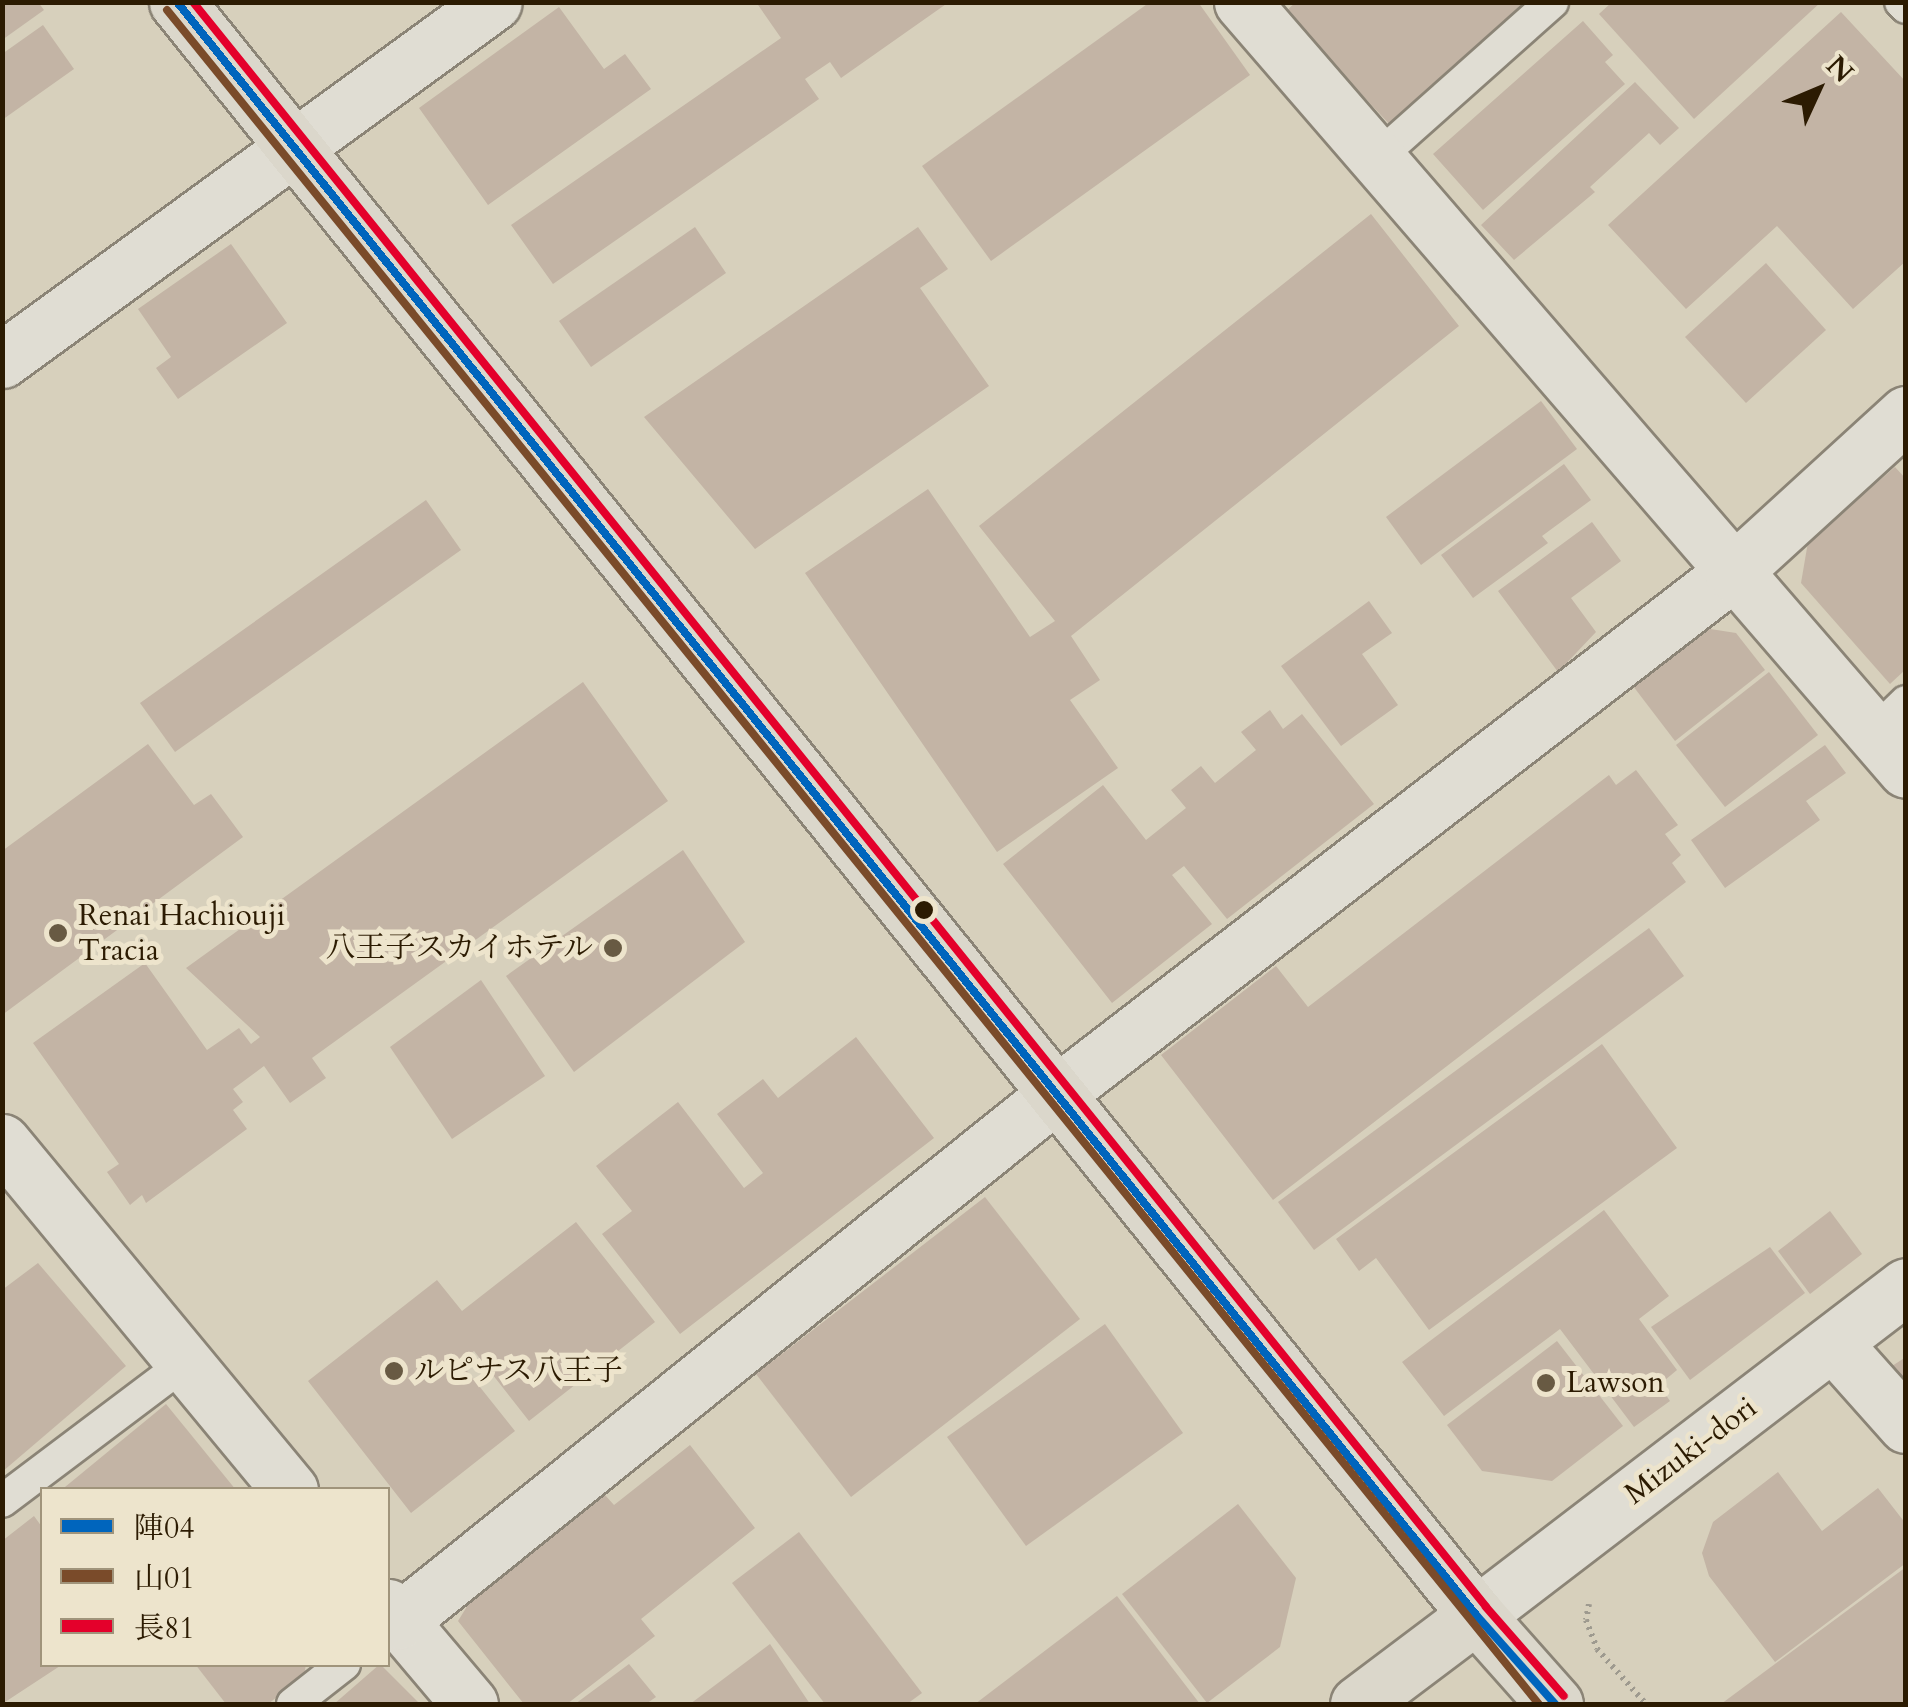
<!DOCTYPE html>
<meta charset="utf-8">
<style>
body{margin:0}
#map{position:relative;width:1908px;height:1707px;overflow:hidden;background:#d7d0bc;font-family:Cardo,"Noto Serif JP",serif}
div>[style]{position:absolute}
.building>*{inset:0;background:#c3b4a5}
.path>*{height:6px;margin-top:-3px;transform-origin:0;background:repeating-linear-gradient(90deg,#9e9a8f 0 2.5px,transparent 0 7.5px)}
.roads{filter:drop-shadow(2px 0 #8b8476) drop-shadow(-2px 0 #8b8476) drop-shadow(0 2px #8b8476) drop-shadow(0 -2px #8b8476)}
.lane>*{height:32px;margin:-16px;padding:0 16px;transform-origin:16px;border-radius:16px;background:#e0ddd3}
.street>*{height:55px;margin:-27.5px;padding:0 27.5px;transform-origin:27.5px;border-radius:27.5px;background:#e0ddd3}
.secondary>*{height:55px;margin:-27.5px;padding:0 27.5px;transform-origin:27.5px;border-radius:27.5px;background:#e0ddd3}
.highway>*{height:55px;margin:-27.5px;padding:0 27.5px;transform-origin:27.5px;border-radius:27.5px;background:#dbd7cb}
.bus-1>*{height:8px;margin:-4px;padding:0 4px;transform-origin:4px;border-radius:4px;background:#0065bd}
.bus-2>*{height:8px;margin:-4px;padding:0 4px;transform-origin:4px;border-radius:4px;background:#7a4b2a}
.bus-3>*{height:8px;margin:-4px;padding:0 4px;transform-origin:4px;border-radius:4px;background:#e4002b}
.dots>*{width:28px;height:28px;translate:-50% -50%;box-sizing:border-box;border:5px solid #ede4cc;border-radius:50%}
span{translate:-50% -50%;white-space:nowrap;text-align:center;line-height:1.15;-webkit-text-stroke:10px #ede4cc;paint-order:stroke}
.poi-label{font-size:30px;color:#2c1b02}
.left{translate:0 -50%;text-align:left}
.right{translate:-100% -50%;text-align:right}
.street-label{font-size:30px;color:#2c1b02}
.frame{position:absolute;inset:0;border:5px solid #2c1b02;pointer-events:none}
.legend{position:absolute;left:40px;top:1487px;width:350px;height:180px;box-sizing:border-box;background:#ede4cc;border:2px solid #a0947b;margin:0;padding:12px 18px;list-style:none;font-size:30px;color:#2c1b02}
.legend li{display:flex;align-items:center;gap:20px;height:50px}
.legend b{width:50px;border:2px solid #a0947b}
.north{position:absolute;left:1768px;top:40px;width:100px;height:100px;-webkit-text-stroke:8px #ede4cc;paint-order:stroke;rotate:46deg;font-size:28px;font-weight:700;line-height:40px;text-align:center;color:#2c1b02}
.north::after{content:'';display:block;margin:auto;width:35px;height:45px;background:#2c1b02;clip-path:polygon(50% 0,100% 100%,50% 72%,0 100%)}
</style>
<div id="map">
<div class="building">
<div style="clip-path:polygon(2px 2px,38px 2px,44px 10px,2px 40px)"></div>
<div style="clip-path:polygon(756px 2px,949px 2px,841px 78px,830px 62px,805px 79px,819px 99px,553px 284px,511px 225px,781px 38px)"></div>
<div style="clip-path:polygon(1150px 2px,1198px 2px,1250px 75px,991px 261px,922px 166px)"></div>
<div style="clip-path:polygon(1296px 2px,1527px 2px,1392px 127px,1285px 12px)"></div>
<div style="clip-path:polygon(1612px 2px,1821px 2px,1694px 119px,1599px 14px)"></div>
<div style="clip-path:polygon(559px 7px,604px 69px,625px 54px,651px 89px,488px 205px,419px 108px)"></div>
<div style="clip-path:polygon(1841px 12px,1906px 82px,1906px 261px,1853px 309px,1777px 226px,1686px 309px,1608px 225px)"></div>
<div style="clip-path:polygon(1583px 21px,1613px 55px,1605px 62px,1625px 84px,1483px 210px,1433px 154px)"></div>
<div style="clip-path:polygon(43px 25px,74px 69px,2px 120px,2px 54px)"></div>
<div style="clip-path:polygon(1635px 82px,1679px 128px,1660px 145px,1649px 133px,1590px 187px,1595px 192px,1514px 260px,1481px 225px)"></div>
<div style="clip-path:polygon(1371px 214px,1459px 326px,1071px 636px,1100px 680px,1070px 700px,1118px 768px,997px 852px,805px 573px,928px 489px,1030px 637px,1055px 621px,979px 526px)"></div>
<div style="clip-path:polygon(695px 227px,726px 273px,591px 367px,559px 321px)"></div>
<div style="clip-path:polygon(918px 227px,948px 269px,920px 288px,989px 386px,755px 549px,644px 417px)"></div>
<div style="clip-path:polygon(231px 244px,287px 323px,178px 399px,156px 368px,171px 357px,138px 309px)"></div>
<div style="clip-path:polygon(1766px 263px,1826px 330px,1746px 403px,1685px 337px)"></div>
<div style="clip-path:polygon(1541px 401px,1577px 449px,1421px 565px,1386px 517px)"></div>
<div style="clip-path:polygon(1564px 464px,1591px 500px,1542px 536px,1548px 543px,1473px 598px,1441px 555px)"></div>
<div style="clip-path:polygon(1895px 467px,1906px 479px,1906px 669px,1890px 684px,1801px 583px,1808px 542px)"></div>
<div style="clip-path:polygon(426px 500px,461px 550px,175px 752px,140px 703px)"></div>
<div style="clip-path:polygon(1592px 522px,1621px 561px,1571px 598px,1596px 632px,1558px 672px,1498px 591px)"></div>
<div style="clip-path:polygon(1369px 601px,1392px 633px,1362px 654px,1398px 705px,1341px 746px,1281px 666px)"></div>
<div style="clip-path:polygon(1704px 628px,1736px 633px,1765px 670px,1675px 741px,1633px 686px)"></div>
<div style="clip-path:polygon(1769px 672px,1818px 735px,1725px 807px,1676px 745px)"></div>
<div style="clip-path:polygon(583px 682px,668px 801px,312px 1058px,326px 1078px,290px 1103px,264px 1066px,233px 1089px,243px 1102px,233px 1110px,247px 1129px,146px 1203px,142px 1195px,130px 1205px,107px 1172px,119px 1164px,33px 1043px,145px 963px,207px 1050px,239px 1028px,251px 1044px,260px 1037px,186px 968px)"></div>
<div style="clip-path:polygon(1270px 710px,1283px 729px,1302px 714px,1374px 804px,1227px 919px,1184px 866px,1172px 875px,1212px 924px,1112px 1003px,1003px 864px,1103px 785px,1146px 840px,1186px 808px,1171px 790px,1201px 766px,1215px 783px,1256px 750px,1241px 732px)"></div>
<div style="clip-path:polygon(148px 744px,194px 805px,211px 794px,243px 837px,2px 1015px,2px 851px)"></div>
<div style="clip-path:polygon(1825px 745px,1846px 773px,1806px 801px,1820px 820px,1725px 888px,1691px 840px)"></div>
<div style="clip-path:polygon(1636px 770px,1678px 825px,1665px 834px,1681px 855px,1672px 863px,1686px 882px,1273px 1200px,1161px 1055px,1276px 966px,1308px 1007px,1609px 775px,1616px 785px)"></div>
<div style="clip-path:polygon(683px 850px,745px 942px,574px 1072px,506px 976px)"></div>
<div style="clip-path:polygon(1649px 928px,1684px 976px,1314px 1250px,1278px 1202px)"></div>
<div style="clip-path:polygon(481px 980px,545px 1076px,452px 1139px,390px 1047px)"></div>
<div style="clip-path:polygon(856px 1037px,934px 1138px,680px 1334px,602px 1234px,632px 1211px,596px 1166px,678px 1102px,744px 1188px,763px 1173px,717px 1114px,763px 1079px,778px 1098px)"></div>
<div style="clip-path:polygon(1602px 1044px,1677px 1148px,1429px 1330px,1376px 1258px,1359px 1271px,1336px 1239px)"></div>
<div style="clip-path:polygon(985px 1197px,1080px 1319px,851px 1497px,756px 1374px)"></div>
<div style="clip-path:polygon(1604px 1210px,1669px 1296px,1639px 1319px,1677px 1370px,1659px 1385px,1670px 1401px,1634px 1427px,1560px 1329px,1444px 1416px,1402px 1362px)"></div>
<div style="clip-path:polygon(1830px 1211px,1862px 1254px,1810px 1294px,1778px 1251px)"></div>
<div style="clip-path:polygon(576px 1222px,655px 1322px,529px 1421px,474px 1351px,460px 1362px,515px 1431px,411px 1513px,308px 1381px,437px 1280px,462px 1311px)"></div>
<div style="clip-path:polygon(1770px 1247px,1805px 1293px,1690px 1380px,1651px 1327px)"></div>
<div style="clip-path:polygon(38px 1263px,126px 1366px,2px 1472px,2px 1290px)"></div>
<div style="clip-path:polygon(1105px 1324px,1183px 1433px,1026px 1546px,947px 1437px)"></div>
<div style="clip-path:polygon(1557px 1341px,1623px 1426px,1552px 1481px,1482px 1471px,1447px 1425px)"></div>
<div style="clip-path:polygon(1906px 1357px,1906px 1385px,1892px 1366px)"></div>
<div style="clip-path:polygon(166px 1404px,236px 1490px,67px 1490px,65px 1487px)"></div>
<div style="clip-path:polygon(690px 1445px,755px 1528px,641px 1619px,655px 1636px,567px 1704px,524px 1704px,458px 1621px,471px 1600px,605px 1495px,614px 1505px)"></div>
<div style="clip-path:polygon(1778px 1472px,1822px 1531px,1878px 1488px,1906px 1524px,1906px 1563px,1775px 1662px,1709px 1576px,1702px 1553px,1713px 1522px)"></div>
<div style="clip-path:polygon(1238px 1504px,1296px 1578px,1280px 1647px,1207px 1703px,1122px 1594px)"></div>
<div style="clip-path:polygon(34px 1516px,42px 1527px,42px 1664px,63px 1664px,2px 1704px,2px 1541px)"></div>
<div style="clip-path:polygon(799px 1532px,922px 1693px,907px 1704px,825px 1704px,732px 1583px)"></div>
<div style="clip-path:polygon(1906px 1567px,1906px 1704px,1721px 1704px)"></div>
<div style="clip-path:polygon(1117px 1596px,1200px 1704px,975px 1704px)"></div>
<div style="clip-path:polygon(770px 1644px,810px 1704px,690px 1704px)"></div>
<div style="clip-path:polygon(195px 1664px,306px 1664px,304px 1676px,268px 1704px,226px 1704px)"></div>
<div style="clip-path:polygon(380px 1664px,420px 1704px,334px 1704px)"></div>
<div style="clip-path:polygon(629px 1664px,656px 1697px,646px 1704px,575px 1704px)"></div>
</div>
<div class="path">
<div style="left:1589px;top:1604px;width:16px;rotate:101deg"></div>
<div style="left:1586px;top:1620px;width:31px;rotate:69deg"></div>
<div style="left:1597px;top:1649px;width:74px;rotate:48.3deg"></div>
</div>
<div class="roads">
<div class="lane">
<div style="left:1901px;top:2px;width:7px;rotate:45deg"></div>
<div style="left:1376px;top:159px;width:236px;rotate:-41.7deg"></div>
<div style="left:1873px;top:734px;width:46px;rotate:-44.1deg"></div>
<div style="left:2px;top:1501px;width:229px;rotate:-37deg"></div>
<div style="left:293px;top:1704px;width:65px;rotate:-38.1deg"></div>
</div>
<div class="street">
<div style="left:2px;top:360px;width:608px;rotate:-36.04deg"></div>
<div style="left:2px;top:1142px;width:452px;rotate:50.4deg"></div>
<div style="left:1833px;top:1343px;width:110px;rotate:48.3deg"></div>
<div style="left:388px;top:1607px;width:127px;rotate:49.8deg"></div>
<div style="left:399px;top:1621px;width:842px;rotate:-38.73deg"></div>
<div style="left:1056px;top:1094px;width:853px;rotate:-37.62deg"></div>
<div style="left:1732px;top:573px;width:236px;rotate:-42.4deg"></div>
</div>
<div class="secondary">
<div style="left:1242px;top:2px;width:1015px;rotate:49.15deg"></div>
<div style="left:1476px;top:1615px;width:541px;rotate:-37.42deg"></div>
</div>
<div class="highway">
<div style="left:177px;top:2px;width:2071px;rotate:51.15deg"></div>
<div style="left:1476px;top:1615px;width:119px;rotate:48.4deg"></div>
<div style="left:1358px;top:1704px;width:148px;rotate:-37deg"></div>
</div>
</div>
<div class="bus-1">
<div style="left:177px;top:2px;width:2071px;rotate:51.15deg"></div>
<div style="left:1476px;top:1615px;width:119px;rotate:48.4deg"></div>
</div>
<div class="bus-2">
<div style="left:167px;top:10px;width:2180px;rotate:51deg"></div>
</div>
<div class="bus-3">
<div style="left:193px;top:2px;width:2061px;rotate:51.14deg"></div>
<div style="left:1486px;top:1607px;width:118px;rotate:48.8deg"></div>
</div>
<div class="dots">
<div style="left:924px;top:910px;background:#2c1b02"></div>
<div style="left:58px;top:933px;background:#685a43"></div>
<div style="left:613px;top:948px;background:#685a43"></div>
<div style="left:394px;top:1371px;background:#685a43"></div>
<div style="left:1546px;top:1383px;background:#685a43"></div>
</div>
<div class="poi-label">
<span class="left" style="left:78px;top:933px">Renai Hachiouji<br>Tracia</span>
<span class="right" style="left:593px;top:948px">八王子スカイホテル</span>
<span class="left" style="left:414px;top:1371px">ルピナス八王子</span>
<span class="left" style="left:1566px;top:1383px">Lawson</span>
</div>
<div class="street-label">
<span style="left:1691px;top:1451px;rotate:-37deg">Mizuki-dori</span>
</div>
<div class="frame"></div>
<ul class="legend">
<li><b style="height:12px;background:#0065bd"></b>陣04</li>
<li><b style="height:12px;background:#7a4b2a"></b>山01</li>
<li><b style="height:12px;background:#e4002b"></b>長81</li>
</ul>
<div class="north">N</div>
</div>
